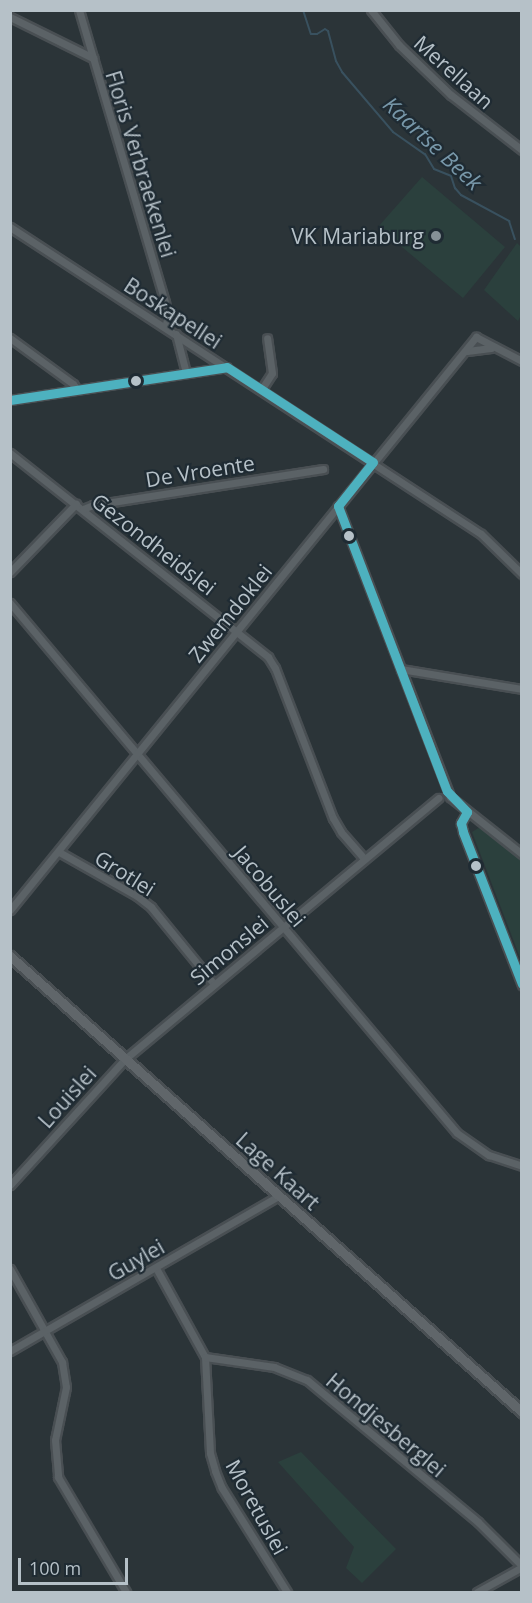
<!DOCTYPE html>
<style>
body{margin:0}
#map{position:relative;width:532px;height:1603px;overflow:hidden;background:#2b3438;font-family:"Open Sans",sans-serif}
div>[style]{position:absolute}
.green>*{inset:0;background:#2b403d}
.stream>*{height:2px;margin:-1px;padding:0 1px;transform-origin:1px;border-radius:1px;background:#39515f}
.roads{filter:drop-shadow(2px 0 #494f53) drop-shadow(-2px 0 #494f53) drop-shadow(0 2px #494f53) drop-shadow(0 -2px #494f53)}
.street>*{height:7px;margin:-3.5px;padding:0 3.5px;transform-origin:3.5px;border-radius:3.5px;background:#5b6266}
.secondary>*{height:9px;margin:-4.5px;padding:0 4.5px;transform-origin:4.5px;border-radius:4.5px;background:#60666a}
.bus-1>*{height:9px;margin:-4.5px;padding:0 4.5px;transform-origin:4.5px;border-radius:4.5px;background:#4db1bf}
.dots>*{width:16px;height:16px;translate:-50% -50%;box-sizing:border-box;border:3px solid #1f2b33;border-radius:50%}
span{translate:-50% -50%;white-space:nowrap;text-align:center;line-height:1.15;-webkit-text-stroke:4.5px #1f2b33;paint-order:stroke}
.street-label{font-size:21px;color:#b6c1c8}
.poi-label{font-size:21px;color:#b6c1c8}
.right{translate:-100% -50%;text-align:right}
.water-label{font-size:22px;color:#7898aa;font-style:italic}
.frame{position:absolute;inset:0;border:12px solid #b6c1c8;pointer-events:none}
.scale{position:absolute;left:18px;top:1558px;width:110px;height:27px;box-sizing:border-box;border:3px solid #b6c1c8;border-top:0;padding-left:8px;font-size:18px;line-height:21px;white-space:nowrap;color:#b6c1c8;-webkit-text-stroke:4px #1f2b33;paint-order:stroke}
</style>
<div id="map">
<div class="green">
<div style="clip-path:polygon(422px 177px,505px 247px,463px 298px,378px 227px)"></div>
<div style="clip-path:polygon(517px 243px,522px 248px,521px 315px,518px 321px,484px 290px)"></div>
<div style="clip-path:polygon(480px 827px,521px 860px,521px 960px,472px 832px)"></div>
<div style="clip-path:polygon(301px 1452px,396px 1549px,362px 1583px,346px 1568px,354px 1547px,278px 1462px)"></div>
</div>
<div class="stream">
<div style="left:286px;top:10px;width:8px"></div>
<div style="left:303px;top:10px;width:25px;rotate:72deg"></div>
<div style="left:311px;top:34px;width:6px"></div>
<div style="left:317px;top:34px;width:9px;rotate:-32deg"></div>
<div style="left:325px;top:29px;width:4px;rotate:34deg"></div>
<div style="left:328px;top:31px;width:31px;rotate:75deg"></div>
<div style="left:336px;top:61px;width:13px;rotate:61deg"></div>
<div style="left:342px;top:72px;width:79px;rotate:49.6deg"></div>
<div style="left:393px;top:132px;width:39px;rotate:35deg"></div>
<div style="left:425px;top:154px;width:17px;rotate:59deg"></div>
<div style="left:434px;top:169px;width:18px;rotate:22deg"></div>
<div style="left:451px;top:176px;width:13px;rotate:72deg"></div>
<div style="left:455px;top:188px;width:9px;rotate:49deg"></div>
<div style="left:461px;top:195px;width:55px;rotate:28.4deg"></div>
<div style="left:509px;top:221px;width:19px;rotate:72deg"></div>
<div style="left:521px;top:248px;width:1px"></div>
</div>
<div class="roads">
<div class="street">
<div style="left:79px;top:10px;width:304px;rotate:73.6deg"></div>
<div style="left:165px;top:302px;width:14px;rotate:78deg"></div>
<div style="left:168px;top:316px;width:11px;rotate:105deg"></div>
<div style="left:371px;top:10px;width:45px;rotate:51.3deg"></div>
<div style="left:399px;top:45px;width:72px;rotate:43.9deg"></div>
<div style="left:451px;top:95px;width:90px;rotate:37.8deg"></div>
<div style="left:10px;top:17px;width:93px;rotate:26.3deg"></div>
<div style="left:10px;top:227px;width:562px;rotate:33.1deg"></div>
<div style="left:481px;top:534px;width:57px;rotate:44.3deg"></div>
<div style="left:176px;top:334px;width:40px;rotate:75.6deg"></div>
<div style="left:10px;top:338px;width:78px;rotate:36.1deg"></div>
<div style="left:73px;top:384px;width:7px;rotate:56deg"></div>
<div style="left:467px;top:351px;width:24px;rotate:-7deg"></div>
<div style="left:261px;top:390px;width:20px;rotate:-57deg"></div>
<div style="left:272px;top:373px;width:35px;rotate:-98deg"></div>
<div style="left:10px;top:400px;width:219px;rotate:-8.6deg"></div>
<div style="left:10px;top:453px;width:329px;rotate:38.3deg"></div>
<div style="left:268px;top:657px;width:13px;rotate:58deg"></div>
<div style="left:275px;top:668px;width:161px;rotate:68.9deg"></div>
<div style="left:333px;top:818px;width:16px;rotate:60deg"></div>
<div style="left:341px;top:832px;width:35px;rotate:49deg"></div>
<div style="left:338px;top:506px;width:312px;rotate:68.9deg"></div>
<div style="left:450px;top:797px;width:92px;rotate:38.4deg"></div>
<div style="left:83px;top:509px;width:11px;rotate:-22deg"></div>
<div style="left:93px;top:505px;width:233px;rotate:-8.9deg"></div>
<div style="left:10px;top:572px;width:95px;rotate:-45.9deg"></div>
<div style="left:10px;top:603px;width:693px;rotate:49.86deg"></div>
<div style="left:457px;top:1133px;width:39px;rotate:35deg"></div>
<div style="left:489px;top:1155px;width:35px;rotate:18deg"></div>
<div style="left:401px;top:669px;width:123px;rotate:9.4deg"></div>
<div style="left:467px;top:812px;width:13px;rotate:119deg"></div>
<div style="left:461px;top:823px;width:9px;rotate:77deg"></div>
<div style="left:463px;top:832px;width:164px;rotate:68.9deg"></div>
<div style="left:59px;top:852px;width:90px;rotate:29.4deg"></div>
<div style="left:137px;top:896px;width:18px;rotate:38deg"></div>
<div style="left:151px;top:907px;width:99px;rotate:50.7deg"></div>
<div style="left:10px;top:910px;width:739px;rotate:-50.88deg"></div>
<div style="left:476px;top:337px;width:52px;rotate:27.6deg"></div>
<div style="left:10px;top:1185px;width:171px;rotate:-47.6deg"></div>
<div style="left:125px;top:1059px;width:408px;rotate:-39.8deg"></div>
<div style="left:156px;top:1268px;width:102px;rotate:61.2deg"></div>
<div style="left:205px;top:1357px;width:96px;rotate:87deg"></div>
<div style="left:210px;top:1453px;width:19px;rotate:74deg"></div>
<div style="left:215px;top:1471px;width:18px;rotate:68deg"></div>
<div style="left:222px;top:1488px;width:123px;rotate:58deg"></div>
<div style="left:10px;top:1269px;width:107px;rotate:60.8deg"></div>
<div style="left:62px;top:1362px;width:25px;rotate:81deg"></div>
<div style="left:66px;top:1387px;width:54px;rotate:101.7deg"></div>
<div style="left:55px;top:1440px;width:37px;rotate:85deg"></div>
<div style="left:58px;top:1477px;width:134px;rotate:59.4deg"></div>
<div style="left:10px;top:1351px;width:310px;rotate:-30deg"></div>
<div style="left:205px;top:1357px;width:70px;rotate:8.2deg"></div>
<div style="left:274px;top:1367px;width:35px;rotate:22deg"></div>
<div style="left:307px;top:1380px;width:222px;rotate:39.7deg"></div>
<div style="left:478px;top:1522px;width:62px;rotate:45deg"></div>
<div style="left:477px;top:1592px;width:51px;rotate:-29.1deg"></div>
</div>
<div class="secondary">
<div style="left:10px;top:956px;width:686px;rotate:41.69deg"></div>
</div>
</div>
<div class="bus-1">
<div style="left:227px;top:367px;width:174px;rotate:33.1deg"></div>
<div style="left:10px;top:400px;width:219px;rotate:-8.6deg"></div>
<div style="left:338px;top:506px;width:305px;rotate:69.1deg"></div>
<div style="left:447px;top:791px;width:29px;rotate:46deg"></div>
<div style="left:338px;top:506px;width:56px;rotate:-51.5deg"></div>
<div style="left:467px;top:812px;width:13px;rotate:119deg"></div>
<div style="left:461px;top:823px;width:9px;rotate:77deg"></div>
<div style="left:463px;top:832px;width:163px;rotate:68.8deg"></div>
</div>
<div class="dots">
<div style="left:436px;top:236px;background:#859096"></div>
<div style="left:136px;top:381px;background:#b6c1c8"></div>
<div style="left:349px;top:536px;background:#b6c1c8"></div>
<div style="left:476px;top:866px;background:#b6c1c8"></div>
</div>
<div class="street-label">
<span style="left:454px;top:72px;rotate:42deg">Merellaan</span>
<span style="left:141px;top:164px;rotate:73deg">Floris Verbraekenlei</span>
<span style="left:173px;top:313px;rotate:33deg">Boskapellei</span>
<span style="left:200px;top:471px;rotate:-9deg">De Vroente</span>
<span style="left:154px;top:544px;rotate:38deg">Gezondheidslei</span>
<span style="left:230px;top:613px;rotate:-51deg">Zwemdoklei</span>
<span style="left:125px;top:873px;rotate:32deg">Grotlei</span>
<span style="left:270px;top:886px;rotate:50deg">Jacobuslei</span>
<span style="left:229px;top:950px;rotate:-40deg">Simonslei</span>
<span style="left:67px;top:1097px;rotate:-48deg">Louislei</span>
<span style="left:278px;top:1171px;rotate:42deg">Lage Kaart</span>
<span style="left:136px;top:1260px;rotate:-30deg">Guylei</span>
<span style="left:386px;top:1425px;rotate:40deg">Hondjesberglei</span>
<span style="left:257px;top:1507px;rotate:61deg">Moretuslei</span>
</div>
<div class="poi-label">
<span class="right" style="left:424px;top:236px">VK Mariaburg</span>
</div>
<div class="water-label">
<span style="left:433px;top:143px;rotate:43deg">Kaartse Beek</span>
</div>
<div class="frame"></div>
<div class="scale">100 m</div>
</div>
